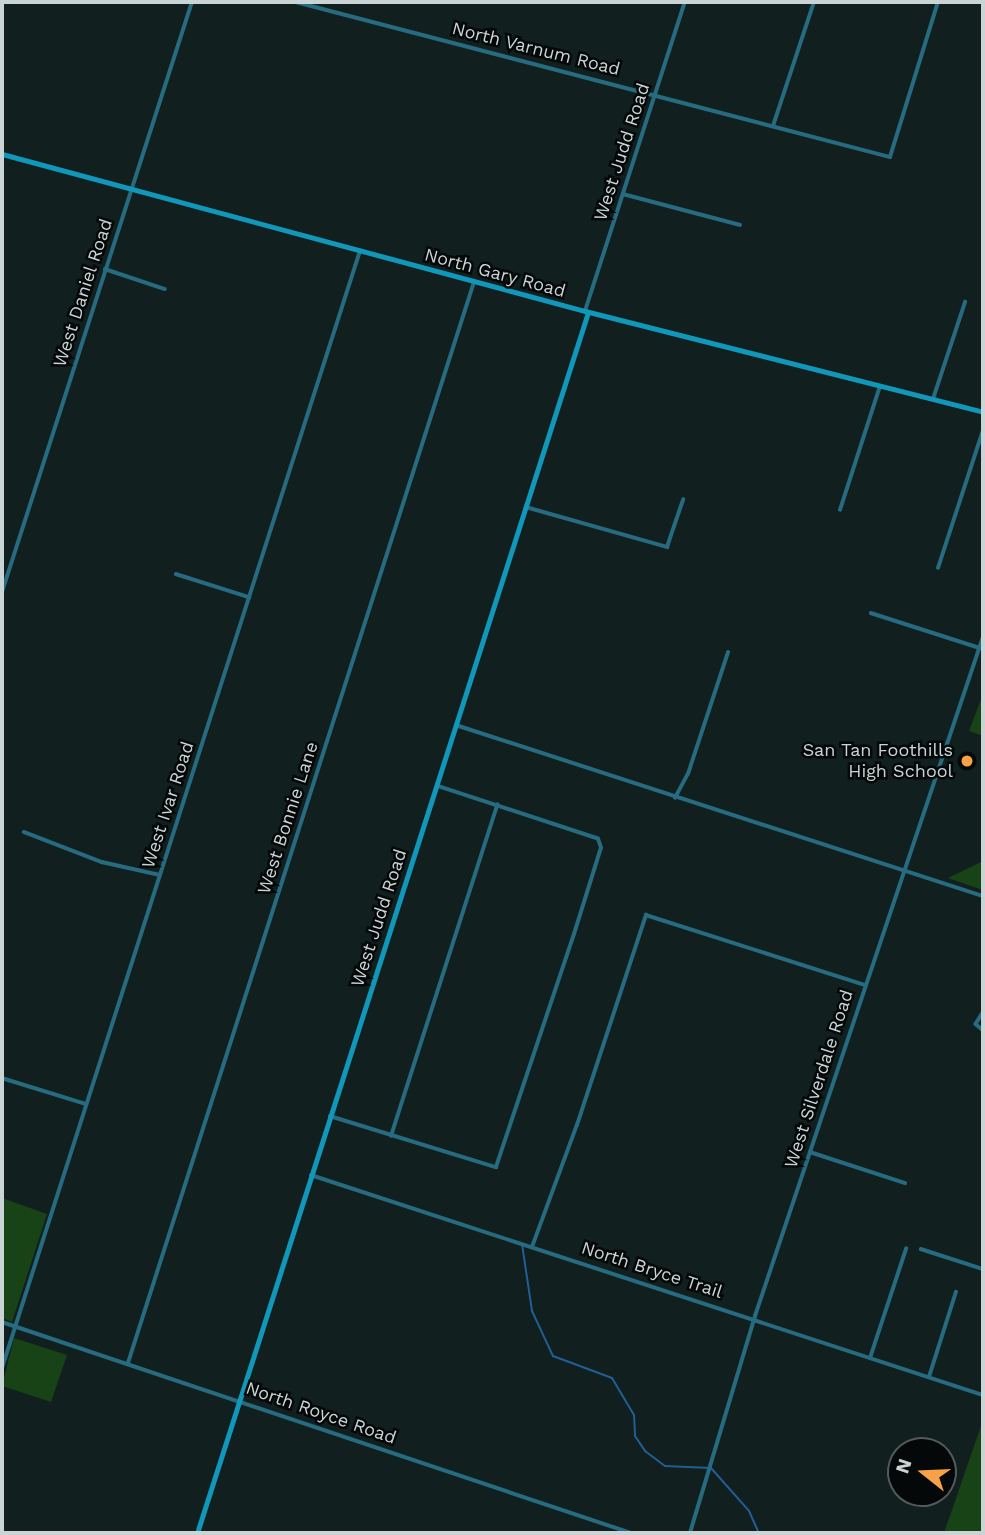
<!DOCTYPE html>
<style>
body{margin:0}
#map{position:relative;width:985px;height:1535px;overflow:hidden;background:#111f1f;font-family:"Work Sans",sans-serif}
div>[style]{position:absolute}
.green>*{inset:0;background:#184317}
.stream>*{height:2px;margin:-1px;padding:0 1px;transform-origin:1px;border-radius:1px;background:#215e94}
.street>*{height:3.5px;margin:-1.75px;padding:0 1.75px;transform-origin:1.75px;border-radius:1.75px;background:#266b80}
.secondary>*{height:5px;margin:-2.5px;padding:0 2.5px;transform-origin:2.5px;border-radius:2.5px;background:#1097ba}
.dots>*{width:19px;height:19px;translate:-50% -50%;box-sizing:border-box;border:4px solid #040808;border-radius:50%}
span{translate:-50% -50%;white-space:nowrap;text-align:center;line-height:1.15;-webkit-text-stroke:5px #040808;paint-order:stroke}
.street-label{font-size:18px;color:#cbd4d4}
.poi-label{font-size:18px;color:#cbd4d4}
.right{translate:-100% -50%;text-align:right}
.frame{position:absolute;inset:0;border:4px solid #cbd4d4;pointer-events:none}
.north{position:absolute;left:887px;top:1437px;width:70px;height:70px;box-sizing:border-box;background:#040808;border:2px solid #545a5a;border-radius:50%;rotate:288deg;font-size:19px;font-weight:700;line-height:28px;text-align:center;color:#cbd4d4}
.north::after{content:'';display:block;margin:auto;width:24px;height:32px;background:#f7a148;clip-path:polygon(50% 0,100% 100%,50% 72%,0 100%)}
</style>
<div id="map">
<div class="green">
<div style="clip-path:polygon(983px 694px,983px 736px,969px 731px)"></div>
<div style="clip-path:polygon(983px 861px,983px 890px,948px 878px)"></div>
<div style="clip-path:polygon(2px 1198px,47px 1214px,12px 1322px,2px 1318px)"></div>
<div style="clip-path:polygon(14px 1338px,67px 1355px,51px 1402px,2px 1386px)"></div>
<div style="clip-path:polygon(983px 1420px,983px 1533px,944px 1533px)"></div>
</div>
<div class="stream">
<div style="left:522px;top:1244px;width:68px;rotate:81.5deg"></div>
<div style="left:532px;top:1311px;width:50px;rotate:65deg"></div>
<div style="left:553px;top:1356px;width:63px;rotate:20.4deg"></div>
<div style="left:612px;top:1378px;width:43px;rotate:59.3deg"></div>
<div style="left:634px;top:1415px;width:21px;rotate:87deg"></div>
<div style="left:635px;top:1436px;width:18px;rotate:56deg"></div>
<div style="left:645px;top:1451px;width:25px;rotate:37deg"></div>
<div style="left:665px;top:1466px;width:46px;rotate:2.5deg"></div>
<div style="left:711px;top:1468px;width:57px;rotate:48.5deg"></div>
<div style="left:749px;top:1511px;width:24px;rotate:66deg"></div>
</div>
<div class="street">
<div style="left:296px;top:2px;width:614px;rotate:14.62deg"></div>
<div style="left:890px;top:157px;width:162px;rotate:-72.8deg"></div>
<div style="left:773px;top:126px;width:131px;rotate:-71.7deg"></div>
<div style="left:623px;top:194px;width:121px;rotate:14.8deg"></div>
<div style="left:105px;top:269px;width:63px;rotate:18.4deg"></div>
<div style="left:585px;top:311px;width:325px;rotate:-72.1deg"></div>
<div style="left:933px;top:399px;width:102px;rotate:-71.7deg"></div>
<div style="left:526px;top:507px;width:147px;rotate:15.8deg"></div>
<div style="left:667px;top:547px;width:50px;rotate:-71.2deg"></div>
<div style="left:840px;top:510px;width:130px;rotate:-72.1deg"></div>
<div style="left:938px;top:568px;width:145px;rotate:-71.9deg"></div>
<div style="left:176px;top:574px;width:77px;rotate:17.5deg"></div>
<div style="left:2px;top:592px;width:620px;rotate:-72.15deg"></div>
<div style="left:871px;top:613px;width:114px;rotate:17.8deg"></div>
<div style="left:456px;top:725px;width:554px;rotate:17.98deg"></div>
<div style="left:675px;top:798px;width:27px;rotate:-62deg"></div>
<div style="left:688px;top:774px;width:128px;rotate:-71.8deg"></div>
<div style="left:24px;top:832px;width:84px;rotate:21deg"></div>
<div style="left:102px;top:862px;width:59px;rotate:12.6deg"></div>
<div style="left:983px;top:1013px;width:13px;rotate:122deg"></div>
<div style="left:976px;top:1024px;width:9px;rotate:41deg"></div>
<div style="left:2px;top:1078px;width:88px;rotate:17.2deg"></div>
<div style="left:330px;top:1116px;width:174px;rotate:17.1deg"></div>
<div style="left:496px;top:1167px;width:246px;rotate:-71.5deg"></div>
<div style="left:574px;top:934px;width:90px;rotate:-72.6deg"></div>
<div style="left:601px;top:848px;width:9px;rotate:-108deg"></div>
<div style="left:598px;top:839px;width:169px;rotate:-161.8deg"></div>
<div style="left:391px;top:1136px;width:348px;rotate:-72.2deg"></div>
<div style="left:810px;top:1152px;width:100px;rotate:18.1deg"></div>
<div style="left:311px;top:1175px;width:707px;rotate:18.13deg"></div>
<div style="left:532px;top:1247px;width:130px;rotate:-69.8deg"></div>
<div style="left:577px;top:1125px;width:221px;rotate:-71.8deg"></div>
<div style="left:646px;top:915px;width:230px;rotate:17.7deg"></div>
<div style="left:921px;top:1249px;width:65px;rotate:17.9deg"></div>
<div style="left:2px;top:1322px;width:663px;rotate:18.54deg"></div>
<div style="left:870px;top:1358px;width:115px;rotate:-71.7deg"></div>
<div style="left:128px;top:1363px;width:1135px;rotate:-72.25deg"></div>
<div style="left:2px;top:1368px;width:1173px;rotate:-72.23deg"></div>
<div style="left:929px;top:1377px;width:89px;rotate:-72.4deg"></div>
<div style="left:690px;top:1533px;width:227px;rotate:-73.3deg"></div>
<div style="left:755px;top:1316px;width:716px;rotate:-71.44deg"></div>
</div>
<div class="secondary">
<div style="left:2px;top:154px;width:604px;rotate:15.07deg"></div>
<div style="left:585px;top:311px;width:411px;rotate:14.2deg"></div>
<div style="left:197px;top:1533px;width:1282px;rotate:-72.24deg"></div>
</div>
<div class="dots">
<div style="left:967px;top:761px;background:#f7a148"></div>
</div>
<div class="street-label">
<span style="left:536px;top:49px;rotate:14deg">North Varnum Road</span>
<span style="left:622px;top:152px;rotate:-72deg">West Judd Road</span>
<span style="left:495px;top:273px;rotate:15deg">North Gary Road</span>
<span style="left:83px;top:293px;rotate:-72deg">West Daniel Road</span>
<span style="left:168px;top:805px;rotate:-72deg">West Ivar Road</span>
<span style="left:288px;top:818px;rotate:-72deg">West Bonnie Lane</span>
<span style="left:379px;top:918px;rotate:-72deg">West Judd Road</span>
<span style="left:819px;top:1079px;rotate:-72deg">West Silverdale Road</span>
<span style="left:652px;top:1270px;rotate:18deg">North Bryce Trail</span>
<span style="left:321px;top:1413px;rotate:19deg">North Royce Road</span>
</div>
<div class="poi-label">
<span class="right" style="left:953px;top:761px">San Tan Foothills<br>High School</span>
</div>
<div class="frame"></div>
<div class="north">N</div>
</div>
